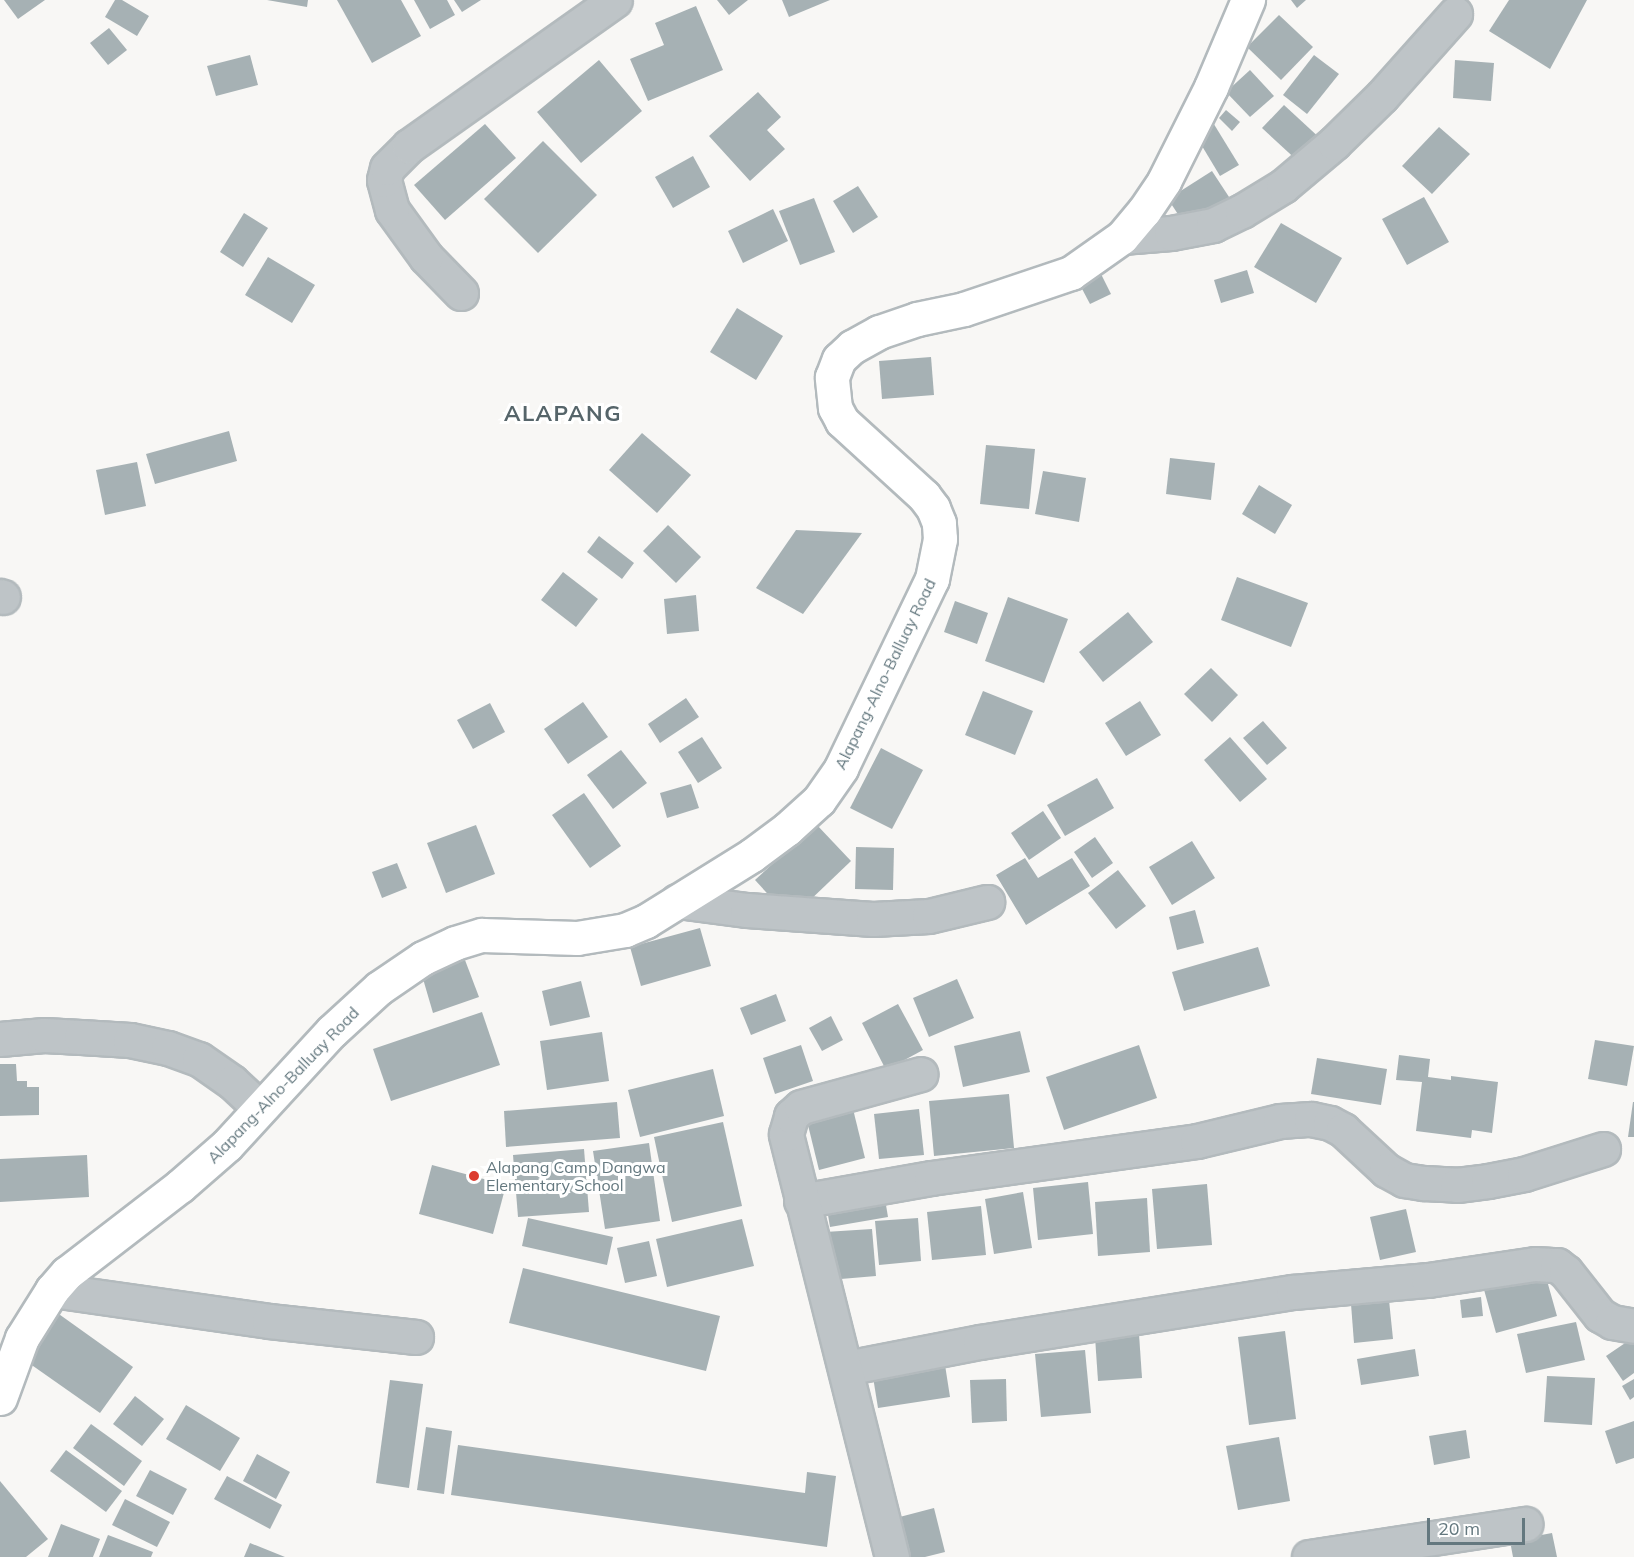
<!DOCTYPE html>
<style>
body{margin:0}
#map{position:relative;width:1634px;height:1557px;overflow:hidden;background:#f8f7f5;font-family:Mulish,sans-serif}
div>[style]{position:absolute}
.building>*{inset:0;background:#a6b1b4}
.roads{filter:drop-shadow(2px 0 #b3babd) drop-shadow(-2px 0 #b3babd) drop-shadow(0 2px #b3babd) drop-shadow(0 -2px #b3babd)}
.minor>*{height:33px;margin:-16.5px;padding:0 16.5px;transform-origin:16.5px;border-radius:16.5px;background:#bec4c7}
.secondary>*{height:33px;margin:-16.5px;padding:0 16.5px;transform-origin:16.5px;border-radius:16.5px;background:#fff}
.dots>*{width:16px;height:16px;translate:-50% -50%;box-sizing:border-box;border:3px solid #fff;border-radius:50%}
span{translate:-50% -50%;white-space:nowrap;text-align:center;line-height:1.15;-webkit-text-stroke:6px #fff;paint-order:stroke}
.street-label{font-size:16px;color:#64787f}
.poi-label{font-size:16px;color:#64787f}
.left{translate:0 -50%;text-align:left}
.district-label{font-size:22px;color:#56656a;font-weight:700;letter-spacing:1.5px}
.scale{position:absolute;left:1427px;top:1518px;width:98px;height:27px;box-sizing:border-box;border:3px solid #64787f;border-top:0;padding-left:8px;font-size:18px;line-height:21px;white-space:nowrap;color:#64787f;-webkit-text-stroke:4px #fff;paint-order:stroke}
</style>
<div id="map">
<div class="building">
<div style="clip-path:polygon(4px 0,45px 0,18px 19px)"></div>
<div style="clip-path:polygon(115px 0,122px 0,149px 16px,137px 36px,105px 17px)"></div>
<div style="clip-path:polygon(267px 0,308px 0,307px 7px)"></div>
<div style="clip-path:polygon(337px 0,401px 0,421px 36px,372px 63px)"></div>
<div style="clip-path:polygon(414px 0,447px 0,455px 15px,430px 29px)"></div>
<div style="clip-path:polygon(454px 0,481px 0,462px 12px)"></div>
<div style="clip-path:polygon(717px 0,748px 0,729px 15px)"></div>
<div style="clip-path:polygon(782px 0,830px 0,789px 17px)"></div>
<div style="clip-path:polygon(1291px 0,1306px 0,1297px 8px)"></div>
<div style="clip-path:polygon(1509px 0,1587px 0,1550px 69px,1489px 31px)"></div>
<div style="clip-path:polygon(696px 6px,723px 70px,648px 101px,630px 59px,664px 45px,655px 23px)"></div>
<div style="clip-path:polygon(1279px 15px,1313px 47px,1281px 80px,1247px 47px)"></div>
<div style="clip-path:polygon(109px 28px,127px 50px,108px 65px,90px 43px)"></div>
<div style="clip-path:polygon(250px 55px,258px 85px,216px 96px,207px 66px)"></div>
<div style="clip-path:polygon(1314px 55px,1339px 74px,1307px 114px,1283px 95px)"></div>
<div style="clip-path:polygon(599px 60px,642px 111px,581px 163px,537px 112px)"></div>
<div style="clip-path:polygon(1455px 60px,1494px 63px,1491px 101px,1453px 98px)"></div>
<div style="clip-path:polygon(1250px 70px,1274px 96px,1250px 117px,1226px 92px)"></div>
<div style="clip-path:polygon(758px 92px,781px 117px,767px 130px,785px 149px,750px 181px,709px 136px)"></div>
<div style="clip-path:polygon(1284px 105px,1323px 141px,1301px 164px,1262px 128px)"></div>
<div style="clip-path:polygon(1226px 110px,1240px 122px,1232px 131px,1219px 118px)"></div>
<div style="clip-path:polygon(1212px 121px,1239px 165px,1220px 176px,1193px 131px)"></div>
<div style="clip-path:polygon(485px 124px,516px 158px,445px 220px,414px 185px)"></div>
<div style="clip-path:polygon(1439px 127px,1470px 154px,1432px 194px,1402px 166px)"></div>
<div style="clip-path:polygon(543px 141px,597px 195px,538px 253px,484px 199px)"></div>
<div style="clip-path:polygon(693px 156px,710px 187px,673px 208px,655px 177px)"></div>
<div style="clip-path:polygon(1212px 171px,1231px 200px,1187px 228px,1168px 199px)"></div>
<div style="clip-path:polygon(858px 186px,878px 217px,853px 233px,833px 201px)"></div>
<div style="clip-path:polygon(1424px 197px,1449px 242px,1407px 265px,1382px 219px)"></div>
<div style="clip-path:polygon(814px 198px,835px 252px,800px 265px,779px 211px)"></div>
<div style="clip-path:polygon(773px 209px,788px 241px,743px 263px,728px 231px)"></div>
<div style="clip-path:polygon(244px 213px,268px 228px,243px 267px,220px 252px)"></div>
<div style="clip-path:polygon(1281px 223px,1342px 258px,1316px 303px,1254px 267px)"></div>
<div style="clip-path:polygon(268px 257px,315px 285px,292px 323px,245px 295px)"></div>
<div style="clip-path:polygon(1247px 270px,1254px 293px,1221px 303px,1214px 280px)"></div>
<div style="clip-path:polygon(1101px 274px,1111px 294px,1090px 304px,1080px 285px)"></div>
<div style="clip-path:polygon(737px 308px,783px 336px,756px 380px,710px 352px)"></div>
<div style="clip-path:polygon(931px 357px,934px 395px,882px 399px,879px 361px)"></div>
<div style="clip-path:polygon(229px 431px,237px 461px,155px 484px,146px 454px)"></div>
<div style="clip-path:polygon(642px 433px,691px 475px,657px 513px,609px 470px)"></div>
<div style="clip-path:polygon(986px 445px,1035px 449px,1029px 509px,980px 504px)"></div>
<div style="clip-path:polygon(1170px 458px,1215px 463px,1211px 500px,1166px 494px)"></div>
<div style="clip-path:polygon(137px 462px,146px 506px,105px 515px,96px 470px)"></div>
<div style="clip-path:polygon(1043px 471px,1086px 478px,1079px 522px,1035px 514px)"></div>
<div style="clip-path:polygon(1259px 485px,1292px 505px,1275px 534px,1242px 514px)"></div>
<div style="clip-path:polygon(668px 525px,701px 557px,676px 583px,643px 551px)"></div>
<div style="clip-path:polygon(796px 530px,862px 533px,803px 614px,756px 588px)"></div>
<div style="clip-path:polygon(599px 536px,634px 563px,622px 579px,587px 552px)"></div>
<div style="clip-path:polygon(563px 572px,598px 599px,576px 627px,541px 600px)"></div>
<div style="clip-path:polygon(1237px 577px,1308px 603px,1291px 647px,1221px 620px)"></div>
<div style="clip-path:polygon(696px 595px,699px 631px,667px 634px,664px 599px)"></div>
<div style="clip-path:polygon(1008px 597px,1068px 619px,1044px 683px,985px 661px)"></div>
<div style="clip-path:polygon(955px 601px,988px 613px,977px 644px,944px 632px)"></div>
<div style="clip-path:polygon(1128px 612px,1153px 642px,1103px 682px,1079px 652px)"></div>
<div style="clip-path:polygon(1211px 668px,1238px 695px,1212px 722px,1184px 694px)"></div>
<div style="clip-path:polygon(983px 691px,1033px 711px,1015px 755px,965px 735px)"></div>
<div style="clip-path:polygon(686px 698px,699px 717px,660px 743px,648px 724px)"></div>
<div style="clip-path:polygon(1140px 701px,1161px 735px,1126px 756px,1105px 723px)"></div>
<div style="clip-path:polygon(583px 702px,608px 737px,568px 764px,544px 729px)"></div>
<div style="clip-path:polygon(490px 703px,505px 732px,473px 749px,457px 720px)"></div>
<div style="clip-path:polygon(1263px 721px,1287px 748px,1267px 765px,1243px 738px)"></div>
<div style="clip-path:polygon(702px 737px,722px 768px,698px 783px,678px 752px)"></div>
<div style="clip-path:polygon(1230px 737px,1267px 779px,1240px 802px,1204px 760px)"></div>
<div style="clip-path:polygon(881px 748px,923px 770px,892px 829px,850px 808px)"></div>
<div style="clip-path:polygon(621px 750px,647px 783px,613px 809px,587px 775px)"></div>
<div style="clip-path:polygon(1097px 778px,1114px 808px,1065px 836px,1047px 805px)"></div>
<div style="clip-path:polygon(691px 784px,699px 808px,667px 818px,660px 793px)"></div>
<div style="clip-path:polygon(584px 793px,621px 846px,590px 868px,552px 815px)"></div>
<div style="clip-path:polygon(1043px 811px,1061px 838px,1029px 860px,1011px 833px)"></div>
<div style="clip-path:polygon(816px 824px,851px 861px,805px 905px,776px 903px,755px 880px)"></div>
<div style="clip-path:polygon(476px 825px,495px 874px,446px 893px,427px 843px)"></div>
<div style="clip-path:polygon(1095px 837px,1113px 863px,1092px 878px,1074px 852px)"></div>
<div style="clip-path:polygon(1192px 841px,1215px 878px,1172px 905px,1149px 867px)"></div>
<div style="clip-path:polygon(856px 847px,894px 848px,893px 890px,855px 889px)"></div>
<div style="clip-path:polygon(1025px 858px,1038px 878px,1072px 858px,1090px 886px,1026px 925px,996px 875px)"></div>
<div style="clip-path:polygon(397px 863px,407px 888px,382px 898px,372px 872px)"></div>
<div style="clip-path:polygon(1118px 870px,1146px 906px,1116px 929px,1088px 893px)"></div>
<div style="clip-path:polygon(1195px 910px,1204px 943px,1177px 950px,1169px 917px)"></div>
<div style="clip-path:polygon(700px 928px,711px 966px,641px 986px,630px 947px)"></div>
<div style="clip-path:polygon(1258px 947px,1270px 986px,1184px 1011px,1172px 972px)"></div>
<div style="clip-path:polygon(465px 960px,479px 997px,433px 1013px,421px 972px)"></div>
<div style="clip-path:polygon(957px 979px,974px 1018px,929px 1037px,913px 998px)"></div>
<div style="clip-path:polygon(581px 981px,590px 1017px,550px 1026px,542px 991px)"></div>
<div style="clip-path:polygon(776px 994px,786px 1021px,751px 1035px,740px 1008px)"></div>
<div style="clip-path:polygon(898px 1004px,923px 1050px,886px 1070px,862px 1023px)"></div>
<div style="clip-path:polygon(482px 1012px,500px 1065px,391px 1101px,373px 1049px)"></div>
<div style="clip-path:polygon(831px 1016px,843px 1040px,822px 1051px,809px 1028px)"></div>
<div style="clip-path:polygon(1020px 1031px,1030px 1072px,963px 1087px,954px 1046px)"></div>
<div style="clip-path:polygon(602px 1032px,609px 1081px,547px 1090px,540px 1041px)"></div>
<div style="clip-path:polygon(1595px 1040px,1634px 1046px,1627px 1086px,1588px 1079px)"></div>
<div style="clip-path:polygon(801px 1045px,813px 1081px,775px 1094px,763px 1058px)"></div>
<div style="clip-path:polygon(1139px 1045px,1157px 1098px,1064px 1130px,1046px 1077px)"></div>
<div style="clip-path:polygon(1399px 1055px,1430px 1059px,1428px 1077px,1451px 1080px,1451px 1076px,1498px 1082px,1492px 1133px,1472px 1130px,1471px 1138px,1416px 1131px,1422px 1082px,1396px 1080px)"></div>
<div style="clip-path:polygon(1317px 1058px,1387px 1069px,1381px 1105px,1311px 1094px)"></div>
<div style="clip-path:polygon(0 1064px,16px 1064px,17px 1081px,27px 1081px,27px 1087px,39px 1087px,39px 1115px,0 1116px)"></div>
<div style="clip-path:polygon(713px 1069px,724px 1116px,640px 1137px,628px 1090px)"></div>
<div style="clip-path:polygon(1009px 1094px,1014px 1148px,934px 1156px,929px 1101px)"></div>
<div style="clip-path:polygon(617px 1102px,620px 1138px,506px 1147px,504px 1111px)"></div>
<div style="clip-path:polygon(1633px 1102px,1634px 1102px,1634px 1137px,1628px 1137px)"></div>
<div style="clip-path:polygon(853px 1109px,865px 1158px,819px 1170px,807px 1121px)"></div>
<div style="clip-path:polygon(919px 1109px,924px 1155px,879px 1159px,874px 1114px)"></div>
<div style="clip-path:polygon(723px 1122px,742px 1206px,672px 1222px,654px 1137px)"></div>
<div style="clip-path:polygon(649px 1143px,660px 1221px,605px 1229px,593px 1151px)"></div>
<div style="clip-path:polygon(584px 1149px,589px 1212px,518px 1217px,513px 1155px)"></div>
<div style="clip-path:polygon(87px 1155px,89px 1197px,0 1202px,0 1159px)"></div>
<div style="clip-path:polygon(432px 1165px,506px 1185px,493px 1234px,419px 1214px)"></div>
<div style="clip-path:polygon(1088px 1182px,1093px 1234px,1038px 1240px,1033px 1188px)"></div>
<div style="clip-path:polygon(1207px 1184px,1212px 1245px,1157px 1249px,1152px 1189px)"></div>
<div style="clip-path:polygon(1023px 1192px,1032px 1248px,994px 1254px,985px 1199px)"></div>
<div style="clip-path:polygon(884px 1193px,888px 1217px,830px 1227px,826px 1203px)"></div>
<div style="clip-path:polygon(1147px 1198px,1150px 1252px,1098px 1256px,1095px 1202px)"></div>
<div style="clip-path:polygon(981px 1206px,986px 1255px,932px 1260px,927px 1212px)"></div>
<div style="clip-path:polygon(1406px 1209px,1416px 1252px,1380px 1260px,1370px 1217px)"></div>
<div style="clip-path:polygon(528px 1218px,613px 1237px,607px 1265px,522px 1246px)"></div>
<div style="clip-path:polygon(918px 1218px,921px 1261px,879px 1265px,875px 1221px)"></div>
<div style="clip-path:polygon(742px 1219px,754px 1266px,667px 1287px,656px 1239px)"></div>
<div style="clip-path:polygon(872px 1229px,876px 1276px,829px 1280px,825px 1232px)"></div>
<div style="clip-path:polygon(649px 1241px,657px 1276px,625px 1283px,617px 1248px)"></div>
<div style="clip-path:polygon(523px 1268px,720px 1316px,706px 1371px,509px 1323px)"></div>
<div style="clip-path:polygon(1544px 1270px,1557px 1316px,1496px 1333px,1483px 1286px)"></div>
<div style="clip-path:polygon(1481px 1297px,1483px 1316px,1462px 1318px,1460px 1300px)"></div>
<div style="clip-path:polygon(1389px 1300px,1393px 1339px,1354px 1343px,1351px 1304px)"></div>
<div style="clip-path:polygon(49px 1307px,133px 1367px,100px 1413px,16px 1354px)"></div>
<div style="clip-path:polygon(1576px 1322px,1585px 1360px,1526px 1373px,1517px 1334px)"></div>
<div style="clip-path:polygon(1285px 1331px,1296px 1419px,1249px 1425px,1238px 1337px)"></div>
<div style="clip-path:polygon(1139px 1334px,1142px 1378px,1098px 1381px,1095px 1337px)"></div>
<div style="clip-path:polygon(1634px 1337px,1634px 1373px,1623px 1381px,1606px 1356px)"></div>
<div style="clip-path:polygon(1415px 1349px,1419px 1376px,1361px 1385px,1357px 1359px)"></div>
<div style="clip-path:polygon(1085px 1350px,1091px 1413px,1041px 1417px,1035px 1354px)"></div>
<div style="clip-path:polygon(945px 1365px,950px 1397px,878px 1408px,873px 1377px)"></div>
<div style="clip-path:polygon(1547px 1376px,1595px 1378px,1592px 1425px,1544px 1422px)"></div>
<div style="clip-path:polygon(1006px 1379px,1007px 1421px,972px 1423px,970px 1380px)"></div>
<div style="clip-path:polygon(1634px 1379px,1634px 1397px,1630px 1400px,1622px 1386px)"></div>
<div style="clip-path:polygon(390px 1380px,423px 1384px,409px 1488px,376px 1483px)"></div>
<div style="clip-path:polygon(135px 1396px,164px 1419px,142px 1446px,113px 1424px)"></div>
<div style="clip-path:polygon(186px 1405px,240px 1438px,220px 1471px,166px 1439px)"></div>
<div style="clip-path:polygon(1634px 1421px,1634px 1458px,1616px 1464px,1605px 1431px)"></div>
<div style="clip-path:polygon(91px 1424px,142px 1461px,124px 1486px,73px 1448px)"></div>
<div style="clip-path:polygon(426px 1427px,452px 1431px,444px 1494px,417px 1490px)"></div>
<div style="clip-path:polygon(1466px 1430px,1470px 1458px,1434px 1465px,1429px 1436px)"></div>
<div style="clip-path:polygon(1279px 1437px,1290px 1501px,1238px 1510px,1226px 1446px)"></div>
<div style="clip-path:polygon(458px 1445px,805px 1493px,807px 1472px,836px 1476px,827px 1547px,451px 1495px)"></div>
<div style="clip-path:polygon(66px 1450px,122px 1491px,106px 1512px,50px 1471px)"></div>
<div style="clip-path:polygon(257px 1454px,290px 1472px,276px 1499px,243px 1481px)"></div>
<div style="clip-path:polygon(150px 1470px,187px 1489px,173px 1515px,136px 1496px)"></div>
<div style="clip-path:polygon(227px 1476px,282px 1505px,270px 1529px,214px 1499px)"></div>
<div style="clip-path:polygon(0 1481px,48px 1539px,26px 1557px,0 1557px)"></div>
<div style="clip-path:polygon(125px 1499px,170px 1522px,157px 1547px,112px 1525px)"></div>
<div style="clip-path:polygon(934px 1508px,945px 1552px,925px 1557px,902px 1557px,892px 1519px)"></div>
<div style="clip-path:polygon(61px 1524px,100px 1539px,93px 1557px,48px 1557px)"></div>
<div style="clip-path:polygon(1552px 1533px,1557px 1557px,1513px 1557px,1510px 1541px)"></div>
<div style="clip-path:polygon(108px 1535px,153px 1552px,151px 1557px,99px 1557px)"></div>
<div style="clip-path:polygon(250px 1543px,285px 1557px,244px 1557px)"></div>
</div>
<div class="roads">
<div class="minor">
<div style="left:1122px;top:237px;width:49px;rotate:-4.7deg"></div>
<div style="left:1171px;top:233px;width:43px;rotate:-10.8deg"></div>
<div style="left:1213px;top:225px;width:32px;rotate:-26deg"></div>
<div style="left:1242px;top:211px;width:48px;rotate:-31.4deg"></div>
<div style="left:1283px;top:186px;width:67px;rotate:-40.1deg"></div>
<div style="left:1334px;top:143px;width:67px;rotate:-44.4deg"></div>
<div style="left:1382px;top:96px;width:110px;rotate:-48.3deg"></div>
<div style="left:461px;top:293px;width:50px;rotate:-134.2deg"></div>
<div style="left:426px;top:257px;width:58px;rotate:-125.9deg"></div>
<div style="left:392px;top:210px;width:31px;rotate:-105deg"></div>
<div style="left:384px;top:180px;width:12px;rotate:-76deg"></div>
<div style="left:387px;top:168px;width:31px;rotate:-45deg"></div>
<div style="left:409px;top:146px;width:252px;rotate:-35.3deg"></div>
<div style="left:0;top:596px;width:3px;rotate:18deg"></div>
<div style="left:677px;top:901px;width:71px;rotate:7.3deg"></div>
<div style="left:747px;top:910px;width:126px;rotate:4.1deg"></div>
<div style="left:873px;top:919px;width:56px;rotate:-3.1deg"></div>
<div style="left:929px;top:916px;width:60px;rotate:-13.6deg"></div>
<div style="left:0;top:1039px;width:44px;rotate:-5.2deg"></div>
<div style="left:44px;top:1035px;width:37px;rotate:3deg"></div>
<div style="left:81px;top:1037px;width:49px;rotate:3.5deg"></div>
<div style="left:130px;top:1040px;width:39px;rotate:12deg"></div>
<div style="left:168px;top:1048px;width:33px;rotate:20deg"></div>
<div style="left:199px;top:1059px;width:40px;rotate:34.9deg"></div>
<div style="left:232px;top:1082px;width:38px;rotate:43deg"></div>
<div style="left:801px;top:1201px;width:132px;rotate:-10deg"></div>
<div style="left:931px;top:1178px;width:269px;rotate:-7.9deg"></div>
<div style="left:1197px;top:1141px;width:85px;rotate:-13.5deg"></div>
<div style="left:1280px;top:1121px;width:31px;rotate:-4deg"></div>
<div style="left:1311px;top:1119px;width:19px;rotate:12deg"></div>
<div style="left:1330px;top:1123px;width:15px;rotate:28deg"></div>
<div style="left:1343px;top:1130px;width:59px;rotate:42.9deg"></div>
<div style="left:1386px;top:1170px;width:21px;rotate:29deg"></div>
<div style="left:1404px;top:1180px;width:20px;rotate:9deg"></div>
<div style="left:1424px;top:1183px;width:33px;rotate:3deg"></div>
<div style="left:1457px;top:1185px;width:31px;rotate:-7deg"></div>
<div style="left:1488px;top:1181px;width:37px;rotate:-11deg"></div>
<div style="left:1524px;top:1174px;width:83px;rotate:-17.6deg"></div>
<div style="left:52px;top:1290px;width:219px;rotate:8.1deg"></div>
<div style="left:269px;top:1321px;width:148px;rotate:6.2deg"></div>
<div style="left:846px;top:1368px;width:136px;rotate:-11deg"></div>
<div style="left:980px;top:1342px;width:317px;rotate:-9.1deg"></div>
<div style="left:1293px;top:1292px;width:136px;rotate:-5.1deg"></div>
<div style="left:1428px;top:1280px;width:108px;rotate:-8.5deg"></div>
<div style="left:1535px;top:1264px;width:22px;rotate:3deg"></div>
<div style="left:1557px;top:1265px;width:11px;rotate:38deg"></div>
<div style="left:1566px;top:1272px;width:55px;rotate:51.7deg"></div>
<div style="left:1600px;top:1315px;width:14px;rotate:30deg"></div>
<div style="left:1612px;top:1322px;width:22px;rotate:10deg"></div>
<div style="left:892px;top:1557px;width:436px;rotate:-104.1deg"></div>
<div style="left:786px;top:1134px;width:19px;rotate:-74deg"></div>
<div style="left:791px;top:1116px;width:13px;rotate:-42deg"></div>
<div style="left:801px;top:1107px;width:124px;rotate:-15.4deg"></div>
<div style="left:1309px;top:1557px;width:219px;rotate:-8.7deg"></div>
</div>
<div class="secondary">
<div style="left:0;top:1398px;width:64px;rotate:-69.9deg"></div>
<div style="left:22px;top:1338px;width:57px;rotate:-58deg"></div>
<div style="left:52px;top:1290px;width:23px;rotate:-49deg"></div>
<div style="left:67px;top:1273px;width:143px;rotate:-37.6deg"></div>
<div style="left:180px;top:1186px;width:62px;rotate:-41.1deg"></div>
<div style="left:227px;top:1145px;width:155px;rotate:-47.4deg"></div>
<div style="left:332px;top:1031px;width:64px;rotate:-42.5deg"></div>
<div style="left:379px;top:988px;width:53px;rotate:-34.3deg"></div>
<div style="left:423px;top:958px;width:35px;rotate:-25deg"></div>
<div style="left:455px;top:943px;width:28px;rotate:-17deg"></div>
<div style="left:482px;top:935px;width:95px;rotate:1.8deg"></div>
<div style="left:577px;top:938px;width:49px;rotate:-9.5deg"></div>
<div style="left:625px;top:930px;width:23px;rotate:-23deg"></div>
<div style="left:646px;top:921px;width:125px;rotate:-31.9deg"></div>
<div style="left:752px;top:855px;width:44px;rotate:-36.6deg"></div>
<div style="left:787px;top:829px;width:43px;rotate:-42.2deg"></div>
<div style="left:819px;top:800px;width:39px;rotate:-55deg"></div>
<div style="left:841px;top:768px;width:210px;rotate:-64.3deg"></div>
<div style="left:932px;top:579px;width:41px;rotate:-78.7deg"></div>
<div style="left:940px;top:539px;width:16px;rotate:-94deg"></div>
<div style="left:939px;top:523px;width:16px;rotate:-112deg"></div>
<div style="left:933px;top:508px;width:15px;rotate:-127deg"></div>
<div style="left:924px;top:496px;width:111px;rotate:-137.6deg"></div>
<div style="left:842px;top:421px;width:15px;rotate:-118deg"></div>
<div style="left:835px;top:408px;width:31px;rotate:-96deg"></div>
<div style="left:832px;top:377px;width:19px;rotate:-69deg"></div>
<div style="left:839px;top:359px;width:18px;rotate:-43deg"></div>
<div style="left:852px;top:347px;width:31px;rotate:-29deg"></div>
<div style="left:879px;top:332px;width:40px;rotate:-18.9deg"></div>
<div style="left:917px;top:319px;width:48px;rotate:-12deg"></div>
<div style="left:964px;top:309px;width:113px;rotate:-18.6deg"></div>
<div style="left:1071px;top:273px;width:62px;rotate:-35.2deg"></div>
<div style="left:1122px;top:237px;width:34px;rotate:-50deg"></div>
<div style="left:1144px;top:211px;width:36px;rotate:-56deg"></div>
<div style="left:1164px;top:181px;width:105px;rotate:-63.4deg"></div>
<div style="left:1211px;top:87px;width:95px;rotate:-67deg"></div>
</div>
</div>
<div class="dots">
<div style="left:474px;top:1176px;background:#dc3c30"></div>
</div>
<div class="street-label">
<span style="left:885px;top:674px;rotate:-64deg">Alapang-Alno-Balluay Road</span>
<span style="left:283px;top:1085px;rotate:-46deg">Alapang-Alno-Balluay Road</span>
</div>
<div class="poi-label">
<span class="left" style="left:486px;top:1176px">Alapang Camp Dangwa<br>Elementary School</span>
</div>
<div class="district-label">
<span style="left:563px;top:414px">ALAPANG</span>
</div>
<div class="scale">20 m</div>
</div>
